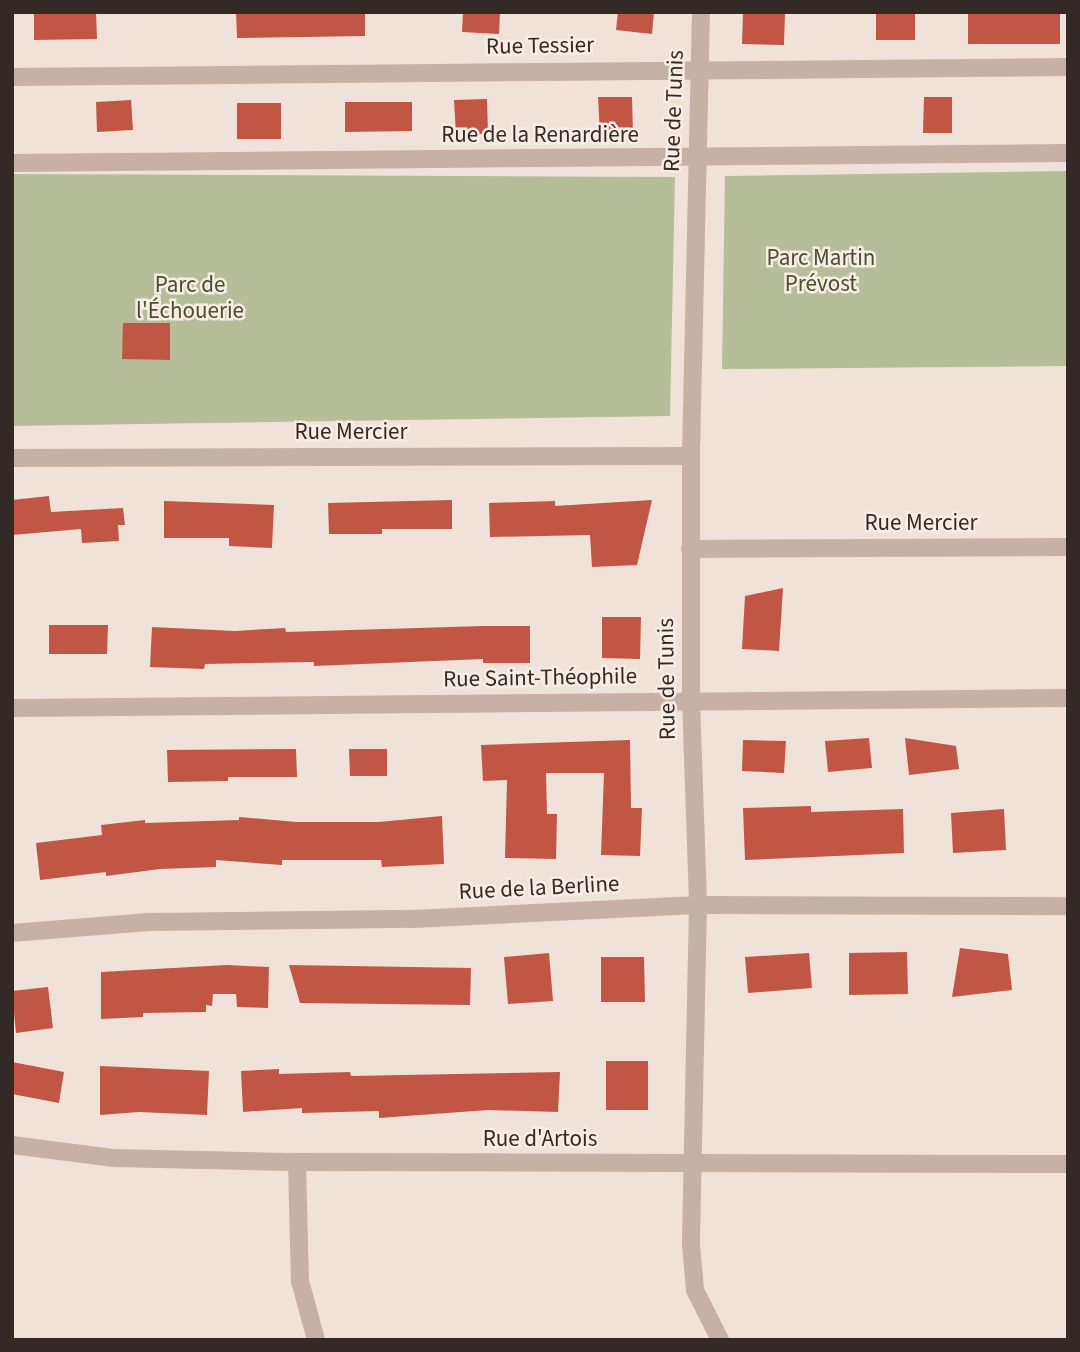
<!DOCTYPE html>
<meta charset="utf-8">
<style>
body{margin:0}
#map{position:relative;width:1080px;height:1352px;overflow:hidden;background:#f0e2d8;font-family:"Source Sans 3",sans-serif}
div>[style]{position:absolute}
.green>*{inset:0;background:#b5be99}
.building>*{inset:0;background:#c15645}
.minor>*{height:18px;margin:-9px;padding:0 9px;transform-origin:9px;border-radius:9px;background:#c7b1a5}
span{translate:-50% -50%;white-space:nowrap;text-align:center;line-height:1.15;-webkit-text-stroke:5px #f8ede4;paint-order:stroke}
.street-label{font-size:23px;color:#332926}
.park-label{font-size:23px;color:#47502b}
.frame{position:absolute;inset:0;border:14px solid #332926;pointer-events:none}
</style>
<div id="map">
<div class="green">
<div style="clip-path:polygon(1068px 171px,1068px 366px,722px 369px,725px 176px)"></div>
<div style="clip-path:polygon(12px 174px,675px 177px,670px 416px,12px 426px)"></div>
</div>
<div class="building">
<div style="clip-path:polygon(34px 12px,96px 12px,97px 39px,34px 40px)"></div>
<div style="clip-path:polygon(236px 12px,365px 12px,365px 36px,237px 38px)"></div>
<div style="clip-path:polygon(463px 12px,500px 12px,499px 34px,462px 32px)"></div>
<div style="clip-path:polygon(618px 12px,654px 12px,652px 34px,616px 30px)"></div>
<div style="clip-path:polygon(743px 12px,785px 12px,784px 45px,742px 44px)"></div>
<div style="clip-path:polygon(876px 12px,915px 12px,915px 40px,876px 40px)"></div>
<div style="clip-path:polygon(968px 12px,1060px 14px,1060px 44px,968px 44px)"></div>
<div style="clip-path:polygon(598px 97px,632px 97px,633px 134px,600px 134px)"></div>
<div style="clip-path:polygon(924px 97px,952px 97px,952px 133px,923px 133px)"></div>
<div style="clip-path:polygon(487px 99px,488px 134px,456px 135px,454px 100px)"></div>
<div style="clip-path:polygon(131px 100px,133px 130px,97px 132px,96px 102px)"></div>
<div style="clip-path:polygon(345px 102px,412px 102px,412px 131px,345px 132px)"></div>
<div style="clip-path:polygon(237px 103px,281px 103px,281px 139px,237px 139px)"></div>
<div style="clip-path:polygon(123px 323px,170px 323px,170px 360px,122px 359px)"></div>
<div style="clip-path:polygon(49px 496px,51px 512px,123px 508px,125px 525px,118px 525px,119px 541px,82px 543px,81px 529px,12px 535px,12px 500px)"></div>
<div style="clip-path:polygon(452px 500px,452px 529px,382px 529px,382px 534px,329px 534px,328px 503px)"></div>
<div style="clip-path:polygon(652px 500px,637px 565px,592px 567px,590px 535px,490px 537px,489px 503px,555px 501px,555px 506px)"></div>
<div style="clip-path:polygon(164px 501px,274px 505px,272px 548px,229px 546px,229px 538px,164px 538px)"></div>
<div style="clip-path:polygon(783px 588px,779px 651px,742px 649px,745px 596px)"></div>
<div style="clip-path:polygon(602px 617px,641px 617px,640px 659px,602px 658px)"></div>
<div style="clip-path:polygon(49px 625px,108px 625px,107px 654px,49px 654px)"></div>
<div style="clip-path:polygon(483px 626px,530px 626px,530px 663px,483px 663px,483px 659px,314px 666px,314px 662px,205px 664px,204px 669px,150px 667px,152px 627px,235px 631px,285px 628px,286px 632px)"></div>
<div style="clip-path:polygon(869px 738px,872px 768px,828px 772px,825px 741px)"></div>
<div style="clip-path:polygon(905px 738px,956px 746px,959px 769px,909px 775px)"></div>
<div style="clip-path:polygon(630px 740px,631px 808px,642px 808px,640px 856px,601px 855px,604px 773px,546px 773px,547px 814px,557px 814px,556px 859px,505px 858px,507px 780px,483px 781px,481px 745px)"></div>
<div style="clip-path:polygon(743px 740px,786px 741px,784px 773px,742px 771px)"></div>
<div style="clip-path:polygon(296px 749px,297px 777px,228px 777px,228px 781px,168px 782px,167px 750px)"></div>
<div style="clip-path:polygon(349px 749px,387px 749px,387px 776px,350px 776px)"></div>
<div style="clip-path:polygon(811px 806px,811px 812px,903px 809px,904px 853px,745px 860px,743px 808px)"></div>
<div style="clip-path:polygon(1004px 809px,1006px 850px,953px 853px,951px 813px)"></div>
<div style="clip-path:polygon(442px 816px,444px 864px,382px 867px,381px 860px,282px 860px,282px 865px,216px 860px,216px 867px,160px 869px,106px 876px,106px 872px,40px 880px,36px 843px,102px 835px,101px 825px,145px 820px,145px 823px,239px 820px,239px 817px,297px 822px,379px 822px)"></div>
<div style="clip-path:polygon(960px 948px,1008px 954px,1012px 990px,952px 997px)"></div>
<div style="clip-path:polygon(907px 952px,908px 994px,849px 995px,849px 953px)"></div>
<div style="clip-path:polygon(549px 953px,553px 1001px,508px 1004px,504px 957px)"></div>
<div style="clip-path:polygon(809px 953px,812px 988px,748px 993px,745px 957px)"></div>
<div style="clip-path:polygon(601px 957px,644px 957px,645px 1002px,601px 1002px)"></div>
<div style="clip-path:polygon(227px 965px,269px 967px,268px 1008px,237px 1007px,236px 994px,213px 994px,212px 1006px,206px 1005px,206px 1012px,143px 1013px,143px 1017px,101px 1019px,101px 972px)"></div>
<div style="clip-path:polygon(289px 965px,471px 968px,470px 1005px,300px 1003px)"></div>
<div style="clip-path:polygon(48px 987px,53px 1028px,16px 1033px,12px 991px)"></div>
<div style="clip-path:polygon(606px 1061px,648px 1061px,648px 1110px,606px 1110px)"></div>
<div style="clip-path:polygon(12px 1062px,64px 1072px,59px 1103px,12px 1094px)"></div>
<div style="clip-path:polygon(100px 1066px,209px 1071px,207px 1115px,139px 1112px,100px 1115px)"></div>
<div style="clip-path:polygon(279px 1069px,279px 1074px,350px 1072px,351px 1076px,560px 1072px,558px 1112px,488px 1110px,379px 1118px,379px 1111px,302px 1113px,302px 1108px,243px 1112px,241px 1071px)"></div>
</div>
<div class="minor">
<div style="left:701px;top:12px;width:444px;rotate:91.3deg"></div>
<div style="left:691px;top:456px;width:245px;rotate:90deg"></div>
<div style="left:691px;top:701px;width:204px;rotate:88deg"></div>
<div style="left:698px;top:905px;width:339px;rotate:91.2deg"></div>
<div style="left:691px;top:1244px;width:46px;rotate:85deg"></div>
<div style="left:695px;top:1290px;width:56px;rotate:63.4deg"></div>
<div style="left:12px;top:77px;width:1056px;rotate:-0.54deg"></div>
<div style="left:12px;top:163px;width:1056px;rotate:-0.54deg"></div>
<div style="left:12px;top:458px;width:679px;rotate:-0.17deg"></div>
<div style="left:690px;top:549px;width:378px;rotate:-0.3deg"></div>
<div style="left:12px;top:708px;width:1056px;rotate:-0.54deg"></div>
<div style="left:12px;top:933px;width:137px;rotate:-4.6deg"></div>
<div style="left:149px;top:922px;width:264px;rotate:-0.7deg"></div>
<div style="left:413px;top:919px;width:285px;rotate:-2.8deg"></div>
<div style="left:698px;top:905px;width:370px;rotate:0.2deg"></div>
<div style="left:12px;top:1145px;width:103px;rotate:7.3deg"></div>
<div style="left:114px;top:1158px;width:183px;rotate:1.3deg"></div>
<div style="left:297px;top:1162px;width:771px;rotate:0.15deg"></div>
<div style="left:297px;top:1162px;width:119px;rotate:88.6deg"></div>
<div style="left:300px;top:1281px;width:61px;rotate:74.8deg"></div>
</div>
<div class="street-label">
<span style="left:540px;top:46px;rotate:-1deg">Rue Tessier</span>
<span style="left:674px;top:111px;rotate:-88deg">Rue de Tunis</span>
<span style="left:540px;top:135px">Rue de la Renardière</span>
<span style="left:351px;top:432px">Rue Mercier</span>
<span style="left:921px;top:523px">Rue Mercier</span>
<span style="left:540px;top:678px;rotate:-1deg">Rue Saint-Théophile</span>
<span style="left:667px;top:679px;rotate:-91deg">Rue de Tunis</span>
<span style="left:539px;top:888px;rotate:-3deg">Rue de la Berline</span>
<span style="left:540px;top:1139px">Rue d'Artois</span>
</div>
<div class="park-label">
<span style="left:821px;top:271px">Parc Martin<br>Prévost</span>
<span style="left:190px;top:298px">Parc de<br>l'Échouerie</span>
</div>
<div class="frame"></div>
</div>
